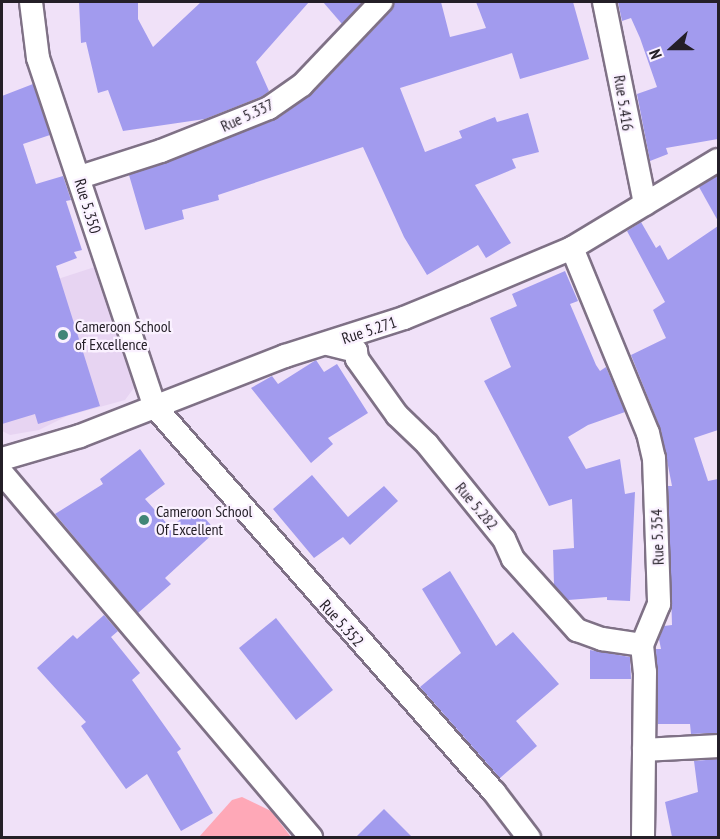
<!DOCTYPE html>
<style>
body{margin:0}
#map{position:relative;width:720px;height:839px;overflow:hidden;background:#f0e1f8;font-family:"PT Sans Narrow",sans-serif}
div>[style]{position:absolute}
.built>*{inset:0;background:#e7d4f2}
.green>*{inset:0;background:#fea8b7}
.building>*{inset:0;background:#a29bee}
.roads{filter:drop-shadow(2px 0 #7f7186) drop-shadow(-2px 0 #7f7186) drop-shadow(0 2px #7f7186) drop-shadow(0 -2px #7f7186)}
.minor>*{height:22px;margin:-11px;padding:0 11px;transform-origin:11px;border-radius:11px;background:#fff}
.dots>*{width:16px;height:16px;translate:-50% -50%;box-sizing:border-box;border:3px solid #faf1ff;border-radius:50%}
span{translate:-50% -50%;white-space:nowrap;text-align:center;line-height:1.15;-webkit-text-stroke:4.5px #faf1ff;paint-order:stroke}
.street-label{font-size:16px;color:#241f27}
.poi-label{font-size:16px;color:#241f27}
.left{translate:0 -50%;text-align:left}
.frame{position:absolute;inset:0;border:3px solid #241f27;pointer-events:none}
.north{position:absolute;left:642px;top:18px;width:60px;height:60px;-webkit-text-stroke:4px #faf1ff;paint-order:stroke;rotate:249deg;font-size:16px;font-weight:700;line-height:24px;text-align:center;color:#241f27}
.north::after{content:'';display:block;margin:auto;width:21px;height:27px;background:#241f27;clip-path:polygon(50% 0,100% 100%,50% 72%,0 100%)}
</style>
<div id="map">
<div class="built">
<div style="clip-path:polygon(8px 223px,27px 289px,104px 264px,139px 381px,125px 400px,67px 416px,39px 430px,10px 435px,2px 431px,2px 225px)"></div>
</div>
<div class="green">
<div style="clip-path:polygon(242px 797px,271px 811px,291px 837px,199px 837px,232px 800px)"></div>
</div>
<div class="building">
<div style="clip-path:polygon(79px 2px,138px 2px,138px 19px,153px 47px,201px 2px,309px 2px,256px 62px,269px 91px,263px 96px,205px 119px,123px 131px,108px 90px,98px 93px,86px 42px,81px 43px)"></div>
<div style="clip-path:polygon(323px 2px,363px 2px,342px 24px)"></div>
<div style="clip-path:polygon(394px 2px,441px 2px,450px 37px,486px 28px,476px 2px,573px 2px,589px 59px,520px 79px,512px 53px,400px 88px,425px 152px,462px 138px,459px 131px,495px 117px,497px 122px,528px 113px,539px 152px,512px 159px,516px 168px,475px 185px,511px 243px,486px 258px,478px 245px,427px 275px,404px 237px,363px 147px,218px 195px,219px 200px,182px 210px,184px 219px,145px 230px,129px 175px,277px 119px,312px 94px,391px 11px)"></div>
<div style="clip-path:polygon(618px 2px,718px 2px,718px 139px,666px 148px,668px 154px,650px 161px,637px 94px,657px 87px,640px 38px,631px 18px,622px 21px)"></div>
<div style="clip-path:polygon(33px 84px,50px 135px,23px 144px,36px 184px,63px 176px,71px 200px,66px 201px,82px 250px,74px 252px,77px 258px,56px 266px,100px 406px,38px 424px,35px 414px,2px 424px,2px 96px)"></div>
<div style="clip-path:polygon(718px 175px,718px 221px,699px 187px)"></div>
<div style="clip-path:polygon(641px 222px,656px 248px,660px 245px,668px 260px,718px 226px,718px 430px,694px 438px,708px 481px,718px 479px,718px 733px,691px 734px,690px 724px,658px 724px,656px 649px,661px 649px,659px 639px,664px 626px,672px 625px,668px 486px,672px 486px,661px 430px,631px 355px,666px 338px,653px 310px,665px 302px,627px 231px)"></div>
<div style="clip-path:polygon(565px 271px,578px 301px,570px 304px,596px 365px,600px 371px,606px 367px,625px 412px,588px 425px,568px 437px,586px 469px,620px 459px,625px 494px,635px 492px,630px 601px,607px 600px,607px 597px,568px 600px,554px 585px,553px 550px,574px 548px,572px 499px,549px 506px,484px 381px,511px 367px,490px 318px,517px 306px,512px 294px)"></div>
<div style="clip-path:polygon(316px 360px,324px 372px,337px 364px,368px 413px,328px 438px,333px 444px,311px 463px,251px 388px,272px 376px,278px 384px)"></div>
<div style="clip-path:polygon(140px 449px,165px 484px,145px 499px,170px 527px,196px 508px,216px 531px,165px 578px,171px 584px,138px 613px,55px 514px,103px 484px,100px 479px)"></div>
<div style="clip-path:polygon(312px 475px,348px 517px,384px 486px,398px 501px,350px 545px,343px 537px,314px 558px,273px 509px)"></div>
<div style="clip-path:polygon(450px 571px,496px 646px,513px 632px,559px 684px,516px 721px,537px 746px,500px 778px,420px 687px,461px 653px,422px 589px)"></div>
<div style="clip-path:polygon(104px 615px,118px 631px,111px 637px,140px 673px,132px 680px,181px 749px,177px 752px,213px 813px,181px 831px,147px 774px,126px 789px,81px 726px,86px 722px,37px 668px,73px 635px,77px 639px)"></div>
<div style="clip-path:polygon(276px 618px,333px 690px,296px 720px,239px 648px)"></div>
<div style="clip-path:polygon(590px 650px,630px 657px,631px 679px,590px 679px)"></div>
<div style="clip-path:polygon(718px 759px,718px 837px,672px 837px,665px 802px,698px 792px,694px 761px)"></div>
<div style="clip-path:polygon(384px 809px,412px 837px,356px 837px)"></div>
</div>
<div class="roads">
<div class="minor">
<div style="left:31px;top:2px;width:56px;rotate:82.9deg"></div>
<div style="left:38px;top:58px;width:368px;rotate:71.5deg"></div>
<div style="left:155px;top:407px;width:513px;rotate:48.64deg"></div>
<div style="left:494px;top:792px;width:58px;rotate:52.7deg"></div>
<div style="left:604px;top:2px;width:206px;rotate:78.5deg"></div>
<div style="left:80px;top:177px;width:85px;rotate:-17.8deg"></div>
<div style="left:161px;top:151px;width:116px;rotate:-21.7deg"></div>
<div style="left:269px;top:108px;width:40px;rotate:-34.9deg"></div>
<div style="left:302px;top:85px;width:115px;rotate:-46.4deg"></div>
<div style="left:572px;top:248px;width:200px;rotate:67.7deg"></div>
<div style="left:648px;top:433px;width:26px;rotate:77deg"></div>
<div style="left:654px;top:458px;width:146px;rotate:88deg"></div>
<div style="left:659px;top:604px;width:44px;rotate:112.5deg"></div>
<div style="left:642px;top:645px;width:27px;rotate:84deg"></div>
<div style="left:645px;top:672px;width:166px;rotate:90.7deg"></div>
<div style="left:328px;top:344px;width:29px;rotate:14deg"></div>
<div style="left:356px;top:351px;width:8px;rotate:83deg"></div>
<div style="left:357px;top:359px;width:69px;rotate:54.5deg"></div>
<div style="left:397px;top:415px;width:42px;rotate:44deg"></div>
<div style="left:427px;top:444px;width:122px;rotate:51deg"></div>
<div style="left:504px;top:539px;width:22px;rotate:66deg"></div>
<div style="left:513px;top:559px;width:96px;rotate:48deg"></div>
<div style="left:577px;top:630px;width:27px;rotate:20deg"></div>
<div style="left:602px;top:639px;width:40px;rotate:8.5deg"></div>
<div style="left:2px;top:459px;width:81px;rotate:-16.4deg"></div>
<div style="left:80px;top:436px;width:220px;rotate:-21.3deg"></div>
<div style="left:285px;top:356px;width:125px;rotate:-17.7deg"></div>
<div style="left:404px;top:318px;width:66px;rotate:-22.3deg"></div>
<div style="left:465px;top:293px;width:116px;rotate:-22.8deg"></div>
<div style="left:572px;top:248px;width:170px;rotate:-31.1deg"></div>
<div style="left:2px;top:473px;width:478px;rotate:49.7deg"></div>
<div style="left:644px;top:750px;width:74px;rotate:-3.1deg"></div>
</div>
</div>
<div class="dots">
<div style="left:63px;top:335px;background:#418577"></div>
<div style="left:144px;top:520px;background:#418577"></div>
</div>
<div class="street-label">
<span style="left:624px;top:103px;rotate:81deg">Rue 5.416</span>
<span style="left:247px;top:115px;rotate:-25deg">Rue 5.337</span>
<span style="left:88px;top:206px;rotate:73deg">Rue 5.350</span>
<span style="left:369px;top:330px;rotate:-18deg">Rue 5.271</span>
<span style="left:477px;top:506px;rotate:50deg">Rue 5.282</span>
<span style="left:657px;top:537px;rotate:-92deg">Rue 5.354</span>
<span style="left:342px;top:623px;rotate:48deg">Rue 5.352</span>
</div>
<div class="poi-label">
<span class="left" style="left:75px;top:335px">Cameroon School<br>of Excellence</span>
<span class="left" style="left:156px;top:520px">Cameroon School<br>Of Excellent</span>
</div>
<div class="frame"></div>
<div class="north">N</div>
</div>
